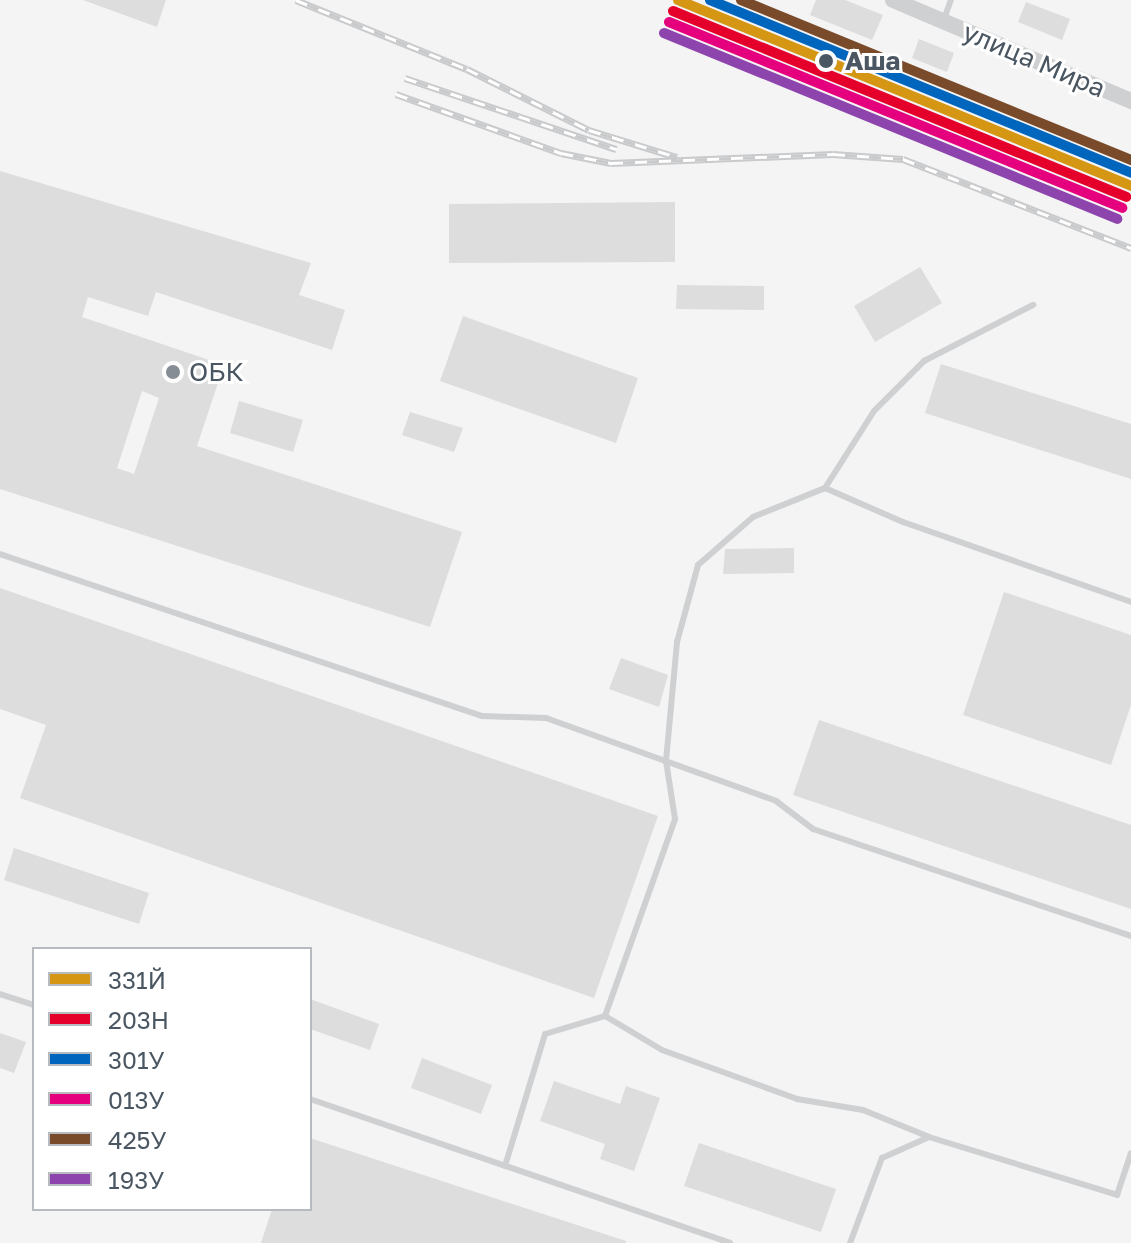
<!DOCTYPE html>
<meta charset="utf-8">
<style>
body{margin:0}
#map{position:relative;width:1131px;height:1243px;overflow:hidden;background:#f4f4f4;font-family:"Golos Text",sans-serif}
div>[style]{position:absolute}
.building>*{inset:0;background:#ddddde}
.service>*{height:6px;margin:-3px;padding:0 3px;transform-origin:3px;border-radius:3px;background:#ced0d2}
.tertiary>*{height:16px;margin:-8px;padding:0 8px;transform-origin:8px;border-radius:8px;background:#ced0d2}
.rail>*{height:7px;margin-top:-3.5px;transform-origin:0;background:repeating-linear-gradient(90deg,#fff 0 12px,#c9cacc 0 24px);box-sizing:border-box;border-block:2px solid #c9cacc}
.rail-1>*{height:10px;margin:-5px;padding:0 5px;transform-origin:5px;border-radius:5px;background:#d49613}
.rail-2>*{height:10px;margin:-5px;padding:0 5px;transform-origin:5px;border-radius:5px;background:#e4002b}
.rail-3>*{height:10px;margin:-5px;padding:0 5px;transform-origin:5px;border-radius:5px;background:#0065bd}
.rail-4>*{height:10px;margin:-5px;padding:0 5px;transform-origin:5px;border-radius:5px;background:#e5007d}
.rail-5>*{height:10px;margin:-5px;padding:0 5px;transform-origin:5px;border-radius:5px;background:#7a4b2a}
.rail-6>*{height:10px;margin:-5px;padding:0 5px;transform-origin:5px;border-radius:5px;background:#8e44ad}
.dots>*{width:22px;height:22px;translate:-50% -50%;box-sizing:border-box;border:4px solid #fff;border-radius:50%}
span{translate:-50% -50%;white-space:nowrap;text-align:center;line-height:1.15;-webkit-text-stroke:6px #fff;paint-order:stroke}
.street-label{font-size:26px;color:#4a5661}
.stop-label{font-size:26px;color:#4a5661;font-weight:700}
.left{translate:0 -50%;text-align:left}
.poi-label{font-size:26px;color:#4a5661}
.legend{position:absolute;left:32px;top:947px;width:280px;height:264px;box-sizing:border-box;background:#fff;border:2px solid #b7bbc0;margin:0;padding:10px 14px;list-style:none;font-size:24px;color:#4a5661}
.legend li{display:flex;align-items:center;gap:16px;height:40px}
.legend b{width:40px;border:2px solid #b7bbc0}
</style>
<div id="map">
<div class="building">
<div style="clip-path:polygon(83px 0,166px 0,157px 27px)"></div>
<div style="clip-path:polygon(816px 0,845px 0,883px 15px,872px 40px,810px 15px)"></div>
<div style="clip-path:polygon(1026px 2px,1070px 19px,1062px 40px,1018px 22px)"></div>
<div style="clip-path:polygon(919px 39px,954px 53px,947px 72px,912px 58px)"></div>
<div style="clip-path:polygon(evenodd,0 171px,311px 263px,299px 295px,345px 310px,332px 350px,156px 292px,148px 316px,88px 297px,82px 317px,224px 365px,197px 446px,462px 532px,430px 627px,0 489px,0 171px,142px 391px,159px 398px,134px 474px,117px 468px,142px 391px)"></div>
<div style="clip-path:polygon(675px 202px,675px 262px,449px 263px,449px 204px)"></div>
<div style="clip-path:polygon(920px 267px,942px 303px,875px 342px,854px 306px)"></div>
<div style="clip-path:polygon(677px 285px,764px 286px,764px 310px,676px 309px)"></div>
<div style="clip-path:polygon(463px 316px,638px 378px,616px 443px,440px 381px)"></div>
<div style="clip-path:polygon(941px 364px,1131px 424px,1131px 479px,925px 413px)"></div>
<div style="clip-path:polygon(239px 401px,303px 420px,293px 452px,230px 433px)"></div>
<div style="clip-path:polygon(410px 412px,463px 428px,454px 452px,402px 435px)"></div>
<div style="clip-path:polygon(794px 548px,794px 573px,723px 574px,725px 549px)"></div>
<div style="clip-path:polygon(0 588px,658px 816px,594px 998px,20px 798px,46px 725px,0 709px)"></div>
<div style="clip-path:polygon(1004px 592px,1131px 635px,1131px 705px,1111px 765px,963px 715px)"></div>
<div style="clip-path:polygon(621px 658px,668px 675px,659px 707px,609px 689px)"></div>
<div style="clip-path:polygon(819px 720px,1131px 825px,1131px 909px,793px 795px)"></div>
<div style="clip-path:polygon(14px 848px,149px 893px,139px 924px,4px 880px)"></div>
<div style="clip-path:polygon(310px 999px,379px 1024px,370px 1050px,310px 1029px)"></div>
<div style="clip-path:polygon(0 1033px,26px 1042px,14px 1073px,0 1068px)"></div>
<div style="clip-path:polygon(422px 1058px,492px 1085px,481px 1114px,411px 1088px)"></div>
<div style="clip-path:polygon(554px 1081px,620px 1104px,626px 1086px,660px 1098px,634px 1171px,600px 1159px,605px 1144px,540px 1121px)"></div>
<div style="clip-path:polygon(310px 1138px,626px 1241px,626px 1243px,261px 1243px,272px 1209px,310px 1209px)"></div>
<div style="clip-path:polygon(699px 1143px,836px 1189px,821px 1232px,684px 1186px)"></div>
</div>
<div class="service">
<div style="left:944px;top:19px;width:20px;rotate:-70deg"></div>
<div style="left:825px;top:488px;width:85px;rotate:23.6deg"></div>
<div style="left:903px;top:522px;width:242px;rotate:19.3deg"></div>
<div style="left:0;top:554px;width:508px;rotate:18.58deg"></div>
<div style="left:482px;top:716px;width:64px;rotate:1.8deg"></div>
<div style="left:546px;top:718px;width:245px;rotate:19.8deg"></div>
<div style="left:776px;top:801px;width:46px;rotate:37.1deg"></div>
<div style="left:813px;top:829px;width:336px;rotate:18.6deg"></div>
<div style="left:0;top:994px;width:36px;rotate:18deg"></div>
<div style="left:605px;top:1016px;width:66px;rotate:30.8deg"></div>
<div style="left:662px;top:1050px;width:144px;rotate:19.9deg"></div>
<div style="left:797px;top:1099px;width:67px;rotate:9.5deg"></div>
<div style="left:863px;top:1110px;width:71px;rotate:22.2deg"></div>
<div style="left:310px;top:1099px;width:444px;rotate:18.9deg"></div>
<div style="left:505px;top:1166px;width:138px;rotate:-73.1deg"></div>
<div style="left:545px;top:1034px;width:63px;rotate:-16.7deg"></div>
<div style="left:605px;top:1016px;width:209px;rotate:-70.4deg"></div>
<div style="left:675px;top:819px;width:59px;rotate:-98.8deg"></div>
<div style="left:666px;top:761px;width:120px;rotate:-84.7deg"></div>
<div style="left:677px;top:642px;width:80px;rotate:-74.7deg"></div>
<div style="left:698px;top:565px;width:73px;rotate:-41.1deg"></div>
<div style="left:753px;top:517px;width:78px;rotate:-21.9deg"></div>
<div style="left:825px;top:488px;width:91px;rotate:-57.5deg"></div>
<div style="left:874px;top:411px;width:71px;rotate:-45deg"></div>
<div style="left:924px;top:361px;width:123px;rotate:-27.2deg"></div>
<div style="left:850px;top:1243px;width:91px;rotate:-69.4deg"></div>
<div style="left:882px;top:1158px;width:51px;rotate:-24.1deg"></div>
<div style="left:929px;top:1137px;width:197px;rotate:17.1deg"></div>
<div style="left:1117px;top:1195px;width:44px;rotate:-71.6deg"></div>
</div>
<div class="tertiary">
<div style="left:893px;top:0;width:259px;rotate:23deg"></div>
</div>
<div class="rail">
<div style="left:296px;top:0;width:184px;rotate:22deg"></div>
<div style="left:467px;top:69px;width:136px;rotate:26.6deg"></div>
<div style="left:589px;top:130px;width:92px;rotate:17.1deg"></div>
<div style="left:405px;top:78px;width:223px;rotate:18.6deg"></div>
<div style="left:396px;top:94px;width:175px;rotate:19.7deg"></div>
<div style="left:561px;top:153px;width:51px;rotate:11.3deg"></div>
<div style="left:611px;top:163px;width:222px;rotate:-2.3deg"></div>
<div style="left:833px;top:154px;width:70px;rotate:4.1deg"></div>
<div style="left:903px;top:159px;width:245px;rotate:21.3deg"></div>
</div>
<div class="rail-1">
<div style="left:678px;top:0;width:490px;rotate:22.3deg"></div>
</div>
<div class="rail-2">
<div style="left:673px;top:11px;width:490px;rotate:22.3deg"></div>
</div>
<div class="rail-3">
<div style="left:710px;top:0;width:455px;rotate:22.3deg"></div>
</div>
<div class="rail-4">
<div style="left:669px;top:22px;width:490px;rotate:22.3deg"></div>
</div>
<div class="rail-5">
<div style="left:741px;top:0;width:422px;rotate:22.3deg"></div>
</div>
<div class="rail-6">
<div style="left:664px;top:33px;width:490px;rotate:22.3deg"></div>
</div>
<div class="dots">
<div style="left:826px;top:61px;background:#4a5661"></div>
<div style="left:173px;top:372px;background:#868d94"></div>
</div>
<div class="street-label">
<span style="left:1034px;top:60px;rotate:23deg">улица Мира</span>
</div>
<div class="stop-label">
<span class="left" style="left:845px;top:61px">Аша</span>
</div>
<div class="poi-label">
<span class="left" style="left:189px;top:372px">ОБК</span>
</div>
<ul class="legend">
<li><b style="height:10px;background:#d49613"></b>331Й</li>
<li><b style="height:10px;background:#e4002b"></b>203Н</li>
<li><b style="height:10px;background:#0065bd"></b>301У</li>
<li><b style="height:10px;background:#e5007d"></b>013У</li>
<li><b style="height:10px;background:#7a4b2a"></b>425У</li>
<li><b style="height:10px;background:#8e44ad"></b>193У</li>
</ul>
</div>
